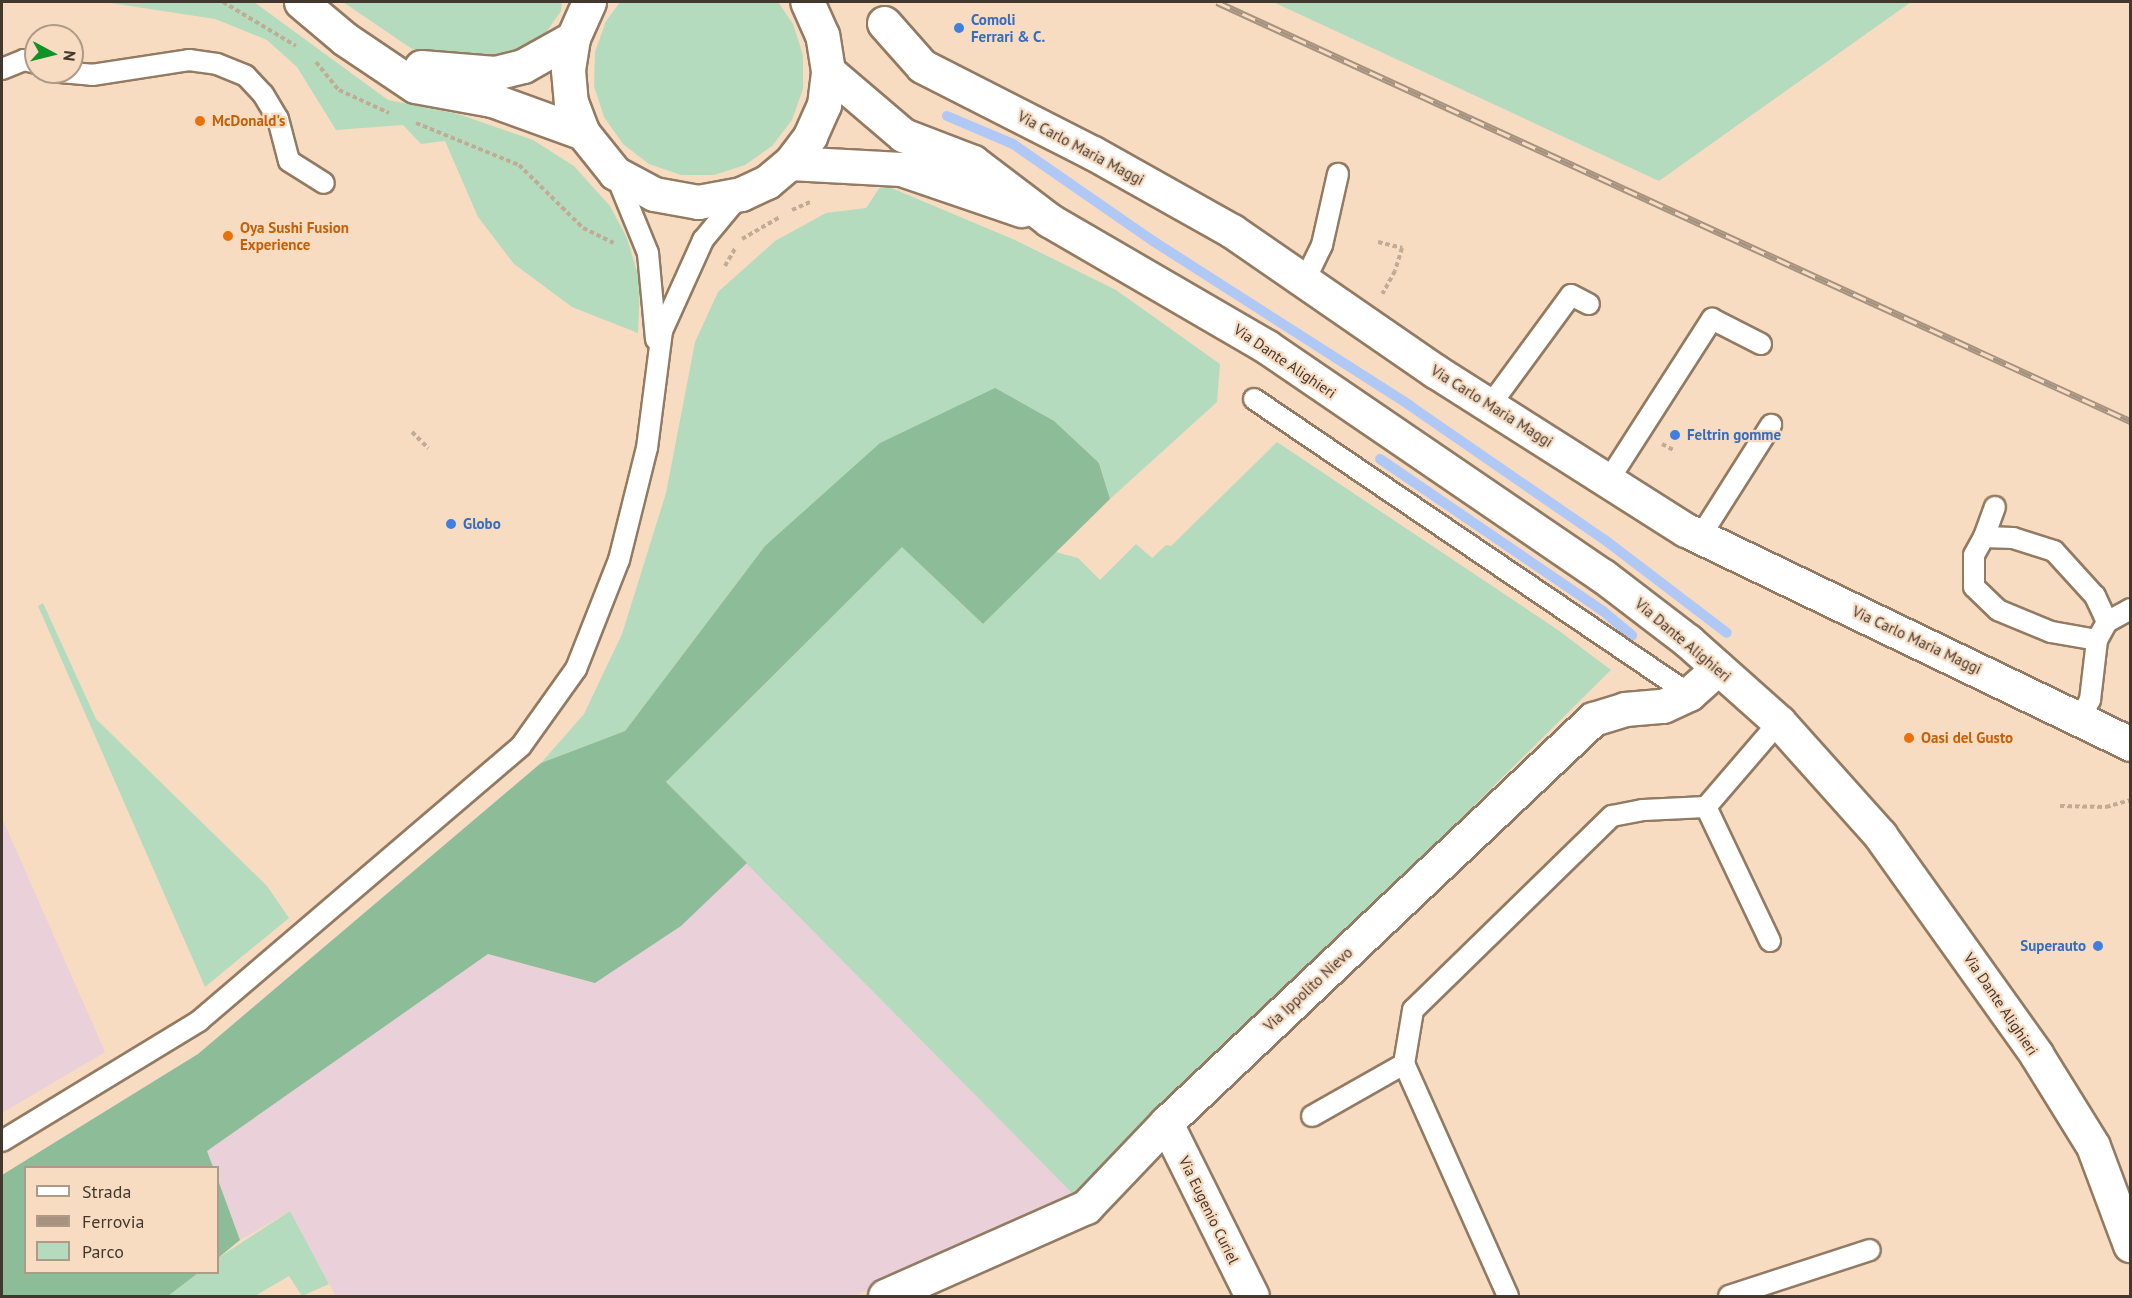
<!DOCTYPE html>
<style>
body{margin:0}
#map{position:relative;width:2132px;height:1298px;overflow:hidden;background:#f7dcc2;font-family:"PT Sans",sans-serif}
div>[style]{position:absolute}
.industrial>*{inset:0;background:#e9d0d9}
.green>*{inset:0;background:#b5dbbe}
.forest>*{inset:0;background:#8dbc98}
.stream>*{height:10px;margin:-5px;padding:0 5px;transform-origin:5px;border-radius:5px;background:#b0c8f6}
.path>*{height:4px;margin-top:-2px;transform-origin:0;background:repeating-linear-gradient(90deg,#c1ab95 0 4.5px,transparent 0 7.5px)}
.roads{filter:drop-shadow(2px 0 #927b62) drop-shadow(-2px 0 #927b62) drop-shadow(0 2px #927b62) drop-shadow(0 -2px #927b62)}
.lane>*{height:20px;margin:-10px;padding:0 10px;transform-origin:10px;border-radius:10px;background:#fff}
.street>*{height:33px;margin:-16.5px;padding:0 16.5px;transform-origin:16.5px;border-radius:16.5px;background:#fff}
.secondary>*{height:33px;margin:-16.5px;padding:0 16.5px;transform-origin:16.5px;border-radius:16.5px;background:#fff}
.primary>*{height:33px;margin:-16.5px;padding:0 16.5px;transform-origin:16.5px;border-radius:16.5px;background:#fff}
.rail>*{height:7px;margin-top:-3.5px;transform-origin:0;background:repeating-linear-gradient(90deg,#f7dcc2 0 14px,#a6927f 0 28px);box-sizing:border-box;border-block:2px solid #a6927f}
.dots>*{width:16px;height:16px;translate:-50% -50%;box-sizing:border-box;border:3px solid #f7dcc2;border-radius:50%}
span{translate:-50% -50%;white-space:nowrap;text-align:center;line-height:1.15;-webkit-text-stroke:4.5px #f7dcc2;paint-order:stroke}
.shop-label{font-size:15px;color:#366cbe;font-weight:700}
.left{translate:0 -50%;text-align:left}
.right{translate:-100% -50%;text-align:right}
.food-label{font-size:15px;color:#c56008;font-weight:700}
.street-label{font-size:15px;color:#43382e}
.frame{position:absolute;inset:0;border:3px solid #43382e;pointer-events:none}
.legend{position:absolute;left:24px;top:1166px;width:195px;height:108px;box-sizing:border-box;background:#f7dcc2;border:2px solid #af9a87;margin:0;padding:8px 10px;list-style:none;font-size:18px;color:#43382e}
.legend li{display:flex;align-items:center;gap:12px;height:30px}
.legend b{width:30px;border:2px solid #af9a87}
.north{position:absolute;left:24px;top:24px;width:60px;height:60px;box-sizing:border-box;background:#f7dcc2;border:2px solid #af9a87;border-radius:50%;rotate:97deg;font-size:16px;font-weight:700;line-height:24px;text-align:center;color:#43382e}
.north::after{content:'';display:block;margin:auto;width:21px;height:27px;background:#0d9326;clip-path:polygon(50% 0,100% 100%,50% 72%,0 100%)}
</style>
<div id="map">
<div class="industrial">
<div style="clip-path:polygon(2px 818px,105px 1052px,2px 1113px)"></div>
<div style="clip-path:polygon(747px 863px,1077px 1198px,854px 1296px,336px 1296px,290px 1211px,240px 1240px,218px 1180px,218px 1168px,213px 1167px,207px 1151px,488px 954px,595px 983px,681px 926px)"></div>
</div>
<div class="green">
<div style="clip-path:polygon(104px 2px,254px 2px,388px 100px,458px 114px,533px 140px,574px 166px,610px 206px,627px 238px,640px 282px,638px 333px,572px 307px,514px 264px,478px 217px,445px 141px,421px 144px,403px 125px,336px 130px,297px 67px,267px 40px,215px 19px)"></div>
<div style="clip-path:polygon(343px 2px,562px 2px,561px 11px,540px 41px,504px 56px,465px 60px,412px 49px)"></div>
<div style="clip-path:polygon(620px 2px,778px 2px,793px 24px,803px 55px,803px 89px,792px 120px,772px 146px,745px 165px,714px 175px,681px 175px,649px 164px,623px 144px,604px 117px,594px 86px,595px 52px,606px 21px)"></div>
<div style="clip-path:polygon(1273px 2px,1911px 2px,1659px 181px)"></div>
<div style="clip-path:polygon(882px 184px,1015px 240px,1116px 290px,1220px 364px,1217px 402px,1110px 499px,1099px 462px,765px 546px,625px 731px,541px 763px,584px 714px,622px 634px,666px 493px,695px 342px,718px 292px,775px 241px,826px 213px,866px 208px)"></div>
<div style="clip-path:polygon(1277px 442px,1558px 630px,1611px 670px,1077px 1198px,666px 782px,902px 546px,983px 624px,1056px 552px,1078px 558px,1100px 580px,1136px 544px,1152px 558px,1166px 545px,1171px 546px)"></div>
<div style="clip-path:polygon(43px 603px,96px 719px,267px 886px,289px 918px,205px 987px,38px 606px)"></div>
<div style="clip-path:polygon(290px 1211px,329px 1284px,302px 1296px,289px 1276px,255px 1296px,168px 1296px,198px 1273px,218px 1272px,218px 1258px)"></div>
</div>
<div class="forest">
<div style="clip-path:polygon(995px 388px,1054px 421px,1099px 463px,1110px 499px,983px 624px,902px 547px,666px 782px,747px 863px,681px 926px,595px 983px,488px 954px,207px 1151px,213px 1167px,26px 1168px,26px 1272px,198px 1273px,168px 1296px,2px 1296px,2px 1175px,198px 1054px,541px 763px,625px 731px,765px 546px,880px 443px)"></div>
<div style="clip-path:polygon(218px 1180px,240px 1240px,218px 1258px)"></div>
</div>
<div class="stream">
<div style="left:947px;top:116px;width:72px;rotate:23deg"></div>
<div style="left:1013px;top:144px;width:170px;rotate:34.7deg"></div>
<div style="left:1153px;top:241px;width:304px;rotate:32.6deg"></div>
<div style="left:1409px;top:405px;width:238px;rotate:34.6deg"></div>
<div style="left:1605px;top:540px;width:153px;rotate:37.3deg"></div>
<div style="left:1380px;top:459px;width:270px;rotate:34.3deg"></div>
<div style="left:1603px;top:611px;width:38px;rotate:40deg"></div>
</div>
<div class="path">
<div style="left:223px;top:2px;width:85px;rotate:31.1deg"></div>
<div style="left:316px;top:62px;width:36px;rotate:51deg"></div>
<div style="left:339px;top:90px;width:55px;rotate:24.7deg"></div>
<div style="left:416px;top:123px;width:111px;rotate:22.2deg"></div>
<div style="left:519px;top:165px;width:90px;rotate:44.5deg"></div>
<div style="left:583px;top:228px;width:34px;rotate:26deg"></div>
<div style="left:792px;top:210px;width:22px;rotate:-24deg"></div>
<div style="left:742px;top:239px;width:44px;rotate:-30.1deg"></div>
<div style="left:1378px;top:242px;width:25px;rotate:14deg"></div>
<div style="left:1402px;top:248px;width:24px;rotate:107deg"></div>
<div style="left:1395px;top:271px;width:26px;rotate:119deg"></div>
<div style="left:725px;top:266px;width:22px;rotate:-60deg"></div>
<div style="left:412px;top:432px;width:23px;rotate:45deg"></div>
<div style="left:1662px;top:444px;width:15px;rotate:28deg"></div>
<div style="left:2060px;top:806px;width:46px;rotate:1.2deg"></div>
<div style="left:2106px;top:807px;width:25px;rotate:-16deg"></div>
</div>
<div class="roads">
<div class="lane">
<div style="left:2px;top:69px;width:24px;rotate:-22deg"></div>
<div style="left:24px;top:60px;width:12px;rotate:14deg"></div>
<div style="left:60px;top:72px;width:32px;rotate:5deg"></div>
<div style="left:92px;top:75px;width:98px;rotate:-8.8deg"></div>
<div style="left:189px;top:60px;width:28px;rotate:8deg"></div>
<div style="left:217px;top:64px;width:31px;rotate:22deg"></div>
<div style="left:246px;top:76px;width:25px;rotate:47deg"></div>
<div style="left:263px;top:94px;width:29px;rotate:59deg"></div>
<div style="left:278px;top:119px;width:43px;rotate:75.3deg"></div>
<div style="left:289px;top:161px;width:41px;rotate:32.2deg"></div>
<div style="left:616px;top:175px;width:84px;rotate:67.7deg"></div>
<div style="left:648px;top:253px;width:87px;rotate:84.7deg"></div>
<div style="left:1305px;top:280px;width:39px;rotate:-64deg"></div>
<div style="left:1322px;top:245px;width:73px;rotate:-77.3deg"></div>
<div style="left:1254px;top:399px;width:526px;rotate:34.14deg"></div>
<div style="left:1491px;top:404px;width:135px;rotate:-53.7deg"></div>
<div style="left:1571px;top:295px;width:20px;rotate:27deg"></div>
<div style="left:1608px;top:481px;width:193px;rotate:-57.3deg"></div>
<div style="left:1712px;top:319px;width:55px;rotate:27deg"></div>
<div style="left:1700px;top:537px;width:133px;rotate:-57.6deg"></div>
<div style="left:1984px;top:537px;width:32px;rotate:-70deg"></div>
<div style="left:2107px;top:622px;width:26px;rotate:-29deg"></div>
<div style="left:2080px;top:718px;width:21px;rotate:-61deg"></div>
<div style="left:2090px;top:700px;width:60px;rotate:-83.3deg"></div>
<div style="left:2097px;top:640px;width:47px;rotate:-170.1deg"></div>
<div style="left:2051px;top:632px;width:57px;rotate:-157.5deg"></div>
<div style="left:1998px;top:610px;width:33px;rotate:-136deg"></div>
<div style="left:1974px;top:587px;width:32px;rotate:-90deg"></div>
<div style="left:1974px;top:555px;width:21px;rotate:-61deg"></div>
<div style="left:1984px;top:537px;width:29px;rotate:2deg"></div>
<div style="left:2013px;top:538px;width:43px;rotate:17.6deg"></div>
<div style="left:2054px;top:551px;width:61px;rotate:47.7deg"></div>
<div style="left:2095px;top:596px;width:29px;rotate:65deg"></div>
<div style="left:2107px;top:622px;width:21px;rotate:119deg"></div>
<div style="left:1770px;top:941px;width:148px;rotate:-115.5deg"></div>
<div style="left:1706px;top:807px;width:112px;rotate:-49.3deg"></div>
<div style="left:1312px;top:1116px;width:106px;rotate:-29.5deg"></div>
<div style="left:2px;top:1141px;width:231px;rotate:-31.3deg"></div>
<div style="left:199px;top:1021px;width:423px;rotate:-40.5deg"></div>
<div style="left:521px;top:746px;width:95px;rotate:-54.5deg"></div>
<div style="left:576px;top:669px;width:117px;rotate:-68.5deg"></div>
<div style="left:619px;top:560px;width:115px;rotate:-76deg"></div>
<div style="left:647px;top:448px;width:118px;rotate:-82.7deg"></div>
<div style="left:662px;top:331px;width:100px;rotate:-65.7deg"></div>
<div style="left:703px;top:240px;width:60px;rotate:-50.4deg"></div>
<div style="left:1508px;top:1296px;width:254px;rotate:-114.1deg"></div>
<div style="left:1404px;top:1064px;width:55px;rotate:-80.5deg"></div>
<div style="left:1413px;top:1010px;width:278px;rotate:-44.3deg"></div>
<div style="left:1612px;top:816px;width:32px;rotate:-11deg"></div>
<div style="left:1643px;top:810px;width:63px;rotate:-2.7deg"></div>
<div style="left:1729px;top:1296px;width:148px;rotate:-18.1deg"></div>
</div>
<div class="street">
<div style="left:884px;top:23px;width:57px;rotate:48.5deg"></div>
<div style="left:922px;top:66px;width:192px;rotate:27deg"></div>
<div style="left:1093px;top:153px;width:159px;rotate:29.3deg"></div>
<div style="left:1232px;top:231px;width:247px;rotate:34.6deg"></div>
<div style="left:1435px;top:371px;width:297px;rotate:32.4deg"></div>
<div style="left:1686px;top:530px;width:493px;rotate:25.7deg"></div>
<div style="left:1166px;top:1123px;width:193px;rotate:63.6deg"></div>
<div style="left:885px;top:1296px;width:220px;rotate:-23.9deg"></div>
<div style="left:1086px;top:1207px;width:116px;rotate:-46.4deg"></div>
<div style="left:1166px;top:1123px;width:588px;rotate:-43.41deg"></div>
<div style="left:1593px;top:719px;width:34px;rotate:-17deg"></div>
<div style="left:1625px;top:709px;width:38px;rotate:-5deg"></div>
<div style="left:1663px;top:706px;width:29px;rotate:-25deg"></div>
<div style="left:1689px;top:694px;width:39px;rotate:-42deg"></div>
</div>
<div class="secondary">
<div style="left:301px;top:2px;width:57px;rotate:40.1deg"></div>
<div style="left:345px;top:39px;width:84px;rotate:33.9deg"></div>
<div style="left:415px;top:86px;width:78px;rotate:10.3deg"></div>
<div style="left:492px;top:100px;width:97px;rotate:19.9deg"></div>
<div style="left:421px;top:67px;width:74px;rotate:4.6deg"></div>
<div style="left:495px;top:73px;width:29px;rotate:-14deg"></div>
<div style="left:523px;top:66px;width:57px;rotate:-29.2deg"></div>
</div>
<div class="primary">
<div style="left:589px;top:2px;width:39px;rotate:114deg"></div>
<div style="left:573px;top:38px;width:32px;rotate:99deg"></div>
<div style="left:568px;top:70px;width:32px;rotate:85deg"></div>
<div style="left:571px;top:102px;width:33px;rotate:69deg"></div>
<div style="left:583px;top:133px;width:51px;rotate:51.3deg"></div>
<div style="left:615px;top:173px;width:44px;rotate:28.3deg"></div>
<div style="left:654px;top:194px;width:45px;rotate:10.3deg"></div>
<div style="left:698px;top:202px;width:44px;rotate:-10.5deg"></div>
<div style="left:741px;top:194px;width:29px;rotate:-25deg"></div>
<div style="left:767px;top:182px;width:30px;rotate:-40deg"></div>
<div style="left:790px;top:163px;width:34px;rotate:-53deg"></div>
<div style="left:810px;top:136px;width:34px;rotate:-66deg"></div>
<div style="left:824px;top:105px;width:34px;rotate:-83deg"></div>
<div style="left:828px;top:71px;width:36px;rotate:-99deg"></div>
<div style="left:822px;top:35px;width:36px;rotate:-114deg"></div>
<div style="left:828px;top:71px;width:99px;rotate:40.5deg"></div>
<div style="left:903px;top:135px;width:75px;rotate:21.1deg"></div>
<div style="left:973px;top:162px;width:96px;rotate:37.3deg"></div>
<div style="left:1049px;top:220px;width:252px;rotate:30.2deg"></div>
<div style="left:1267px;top:347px;width:407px;rotate:34.3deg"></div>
<div style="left:1603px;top:576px;width:107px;rotate:37.4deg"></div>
<div style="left:1688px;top:641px;width:122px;rotate:41.7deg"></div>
<div style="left:1779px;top:722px;width:152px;rotate:48.2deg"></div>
<div style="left:1880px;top:835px;width:269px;rotate:54.5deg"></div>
<div style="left:2036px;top:1054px;width:108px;rotate:58.2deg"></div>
<div style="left:2093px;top:1146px;width:106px;rotate:69.5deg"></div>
<div style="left:790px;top:163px;width:111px;rotate:3.1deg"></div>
<div style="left:901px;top:169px;width:127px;rotate:18.9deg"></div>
</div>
</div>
<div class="rail">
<div style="left:1217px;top:2px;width:1005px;rotate:24.65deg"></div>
</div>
<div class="dots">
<div style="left:959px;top:28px;background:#3f7fe0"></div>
<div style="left:200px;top:121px;background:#e8710a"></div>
<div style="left:228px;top:236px;background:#e8710a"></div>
<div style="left:1675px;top:435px;background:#3f7fe0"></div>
<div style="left:451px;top:524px;background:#3f7fe0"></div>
<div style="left:1909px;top:738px;background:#e8710a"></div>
<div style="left:2098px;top:946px;background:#3f7fe0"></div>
</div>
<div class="shop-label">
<span class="left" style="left:971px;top:28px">Comoli<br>Ferrari &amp; C.</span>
<span class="left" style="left:1687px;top:435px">Feltrin gomme</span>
<span class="left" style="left:463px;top:524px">Globo</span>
<span class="right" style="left:2086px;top:946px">Superauto</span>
</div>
<div class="food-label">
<span class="left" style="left:212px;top:121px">McDonald's</span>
<span class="left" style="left:240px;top:236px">Oya Sushi Fusion<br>Experience</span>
<span class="left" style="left:1921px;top:738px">Oasi del Gusto</span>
</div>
<div class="street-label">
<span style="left:1081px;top:148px;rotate:28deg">Via Carlo Maria Maggi</span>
<span style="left:1285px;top:361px;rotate:34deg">Via Dante Alighieri</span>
<span style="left:1492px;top:406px;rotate:32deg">Via Carlo Maria Maggi</span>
<span style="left:1683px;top:640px;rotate:40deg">Via Dante Alighieri</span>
<span style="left:1917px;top:640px;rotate:25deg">Via Carlo Maria Maggi</span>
<span style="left:1308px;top:989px;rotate:-43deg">Via Ippolito Nievo</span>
<span style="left:2001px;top:1004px;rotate:56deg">Via Dante Alighieri</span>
<span style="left:1209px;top:1210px;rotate:64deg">Via Eugenio Curiel</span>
</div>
<div class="frame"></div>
<ul class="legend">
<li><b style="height:8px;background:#fff"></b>Strada</li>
<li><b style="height:8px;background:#a6927f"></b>Ferrovia</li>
<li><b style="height:16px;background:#b5dbbe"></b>Parco</li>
</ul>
<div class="north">N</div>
</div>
